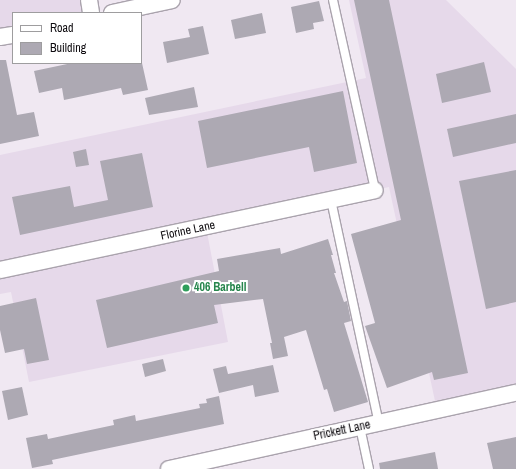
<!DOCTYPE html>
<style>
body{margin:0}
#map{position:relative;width:516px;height:469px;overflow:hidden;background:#f0e8f2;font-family:"Archivo Narrow",sans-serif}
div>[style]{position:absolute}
.built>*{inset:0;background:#e6d9ea}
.building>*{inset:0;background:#ada9b3}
.roads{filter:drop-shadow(1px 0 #aaa3ad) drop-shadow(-1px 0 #aaa3ad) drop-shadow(0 1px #aaa3ad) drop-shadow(0 -1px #aaa3ad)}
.service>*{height:8px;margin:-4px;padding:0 4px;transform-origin:4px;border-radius:4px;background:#fff}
.minor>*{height:16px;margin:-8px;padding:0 8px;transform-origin:8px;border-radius:8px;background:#fff}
.dots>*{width:11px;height:11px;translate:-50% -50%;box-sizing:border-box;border:2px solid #fff;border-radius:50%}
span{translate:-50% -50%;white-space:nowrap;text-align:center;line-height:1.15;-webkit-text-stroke:4px #fff;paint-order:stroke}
.street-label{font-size:12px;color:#0d0a0e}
.leisure-label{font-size:12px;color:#27864d;font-weight:700}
.left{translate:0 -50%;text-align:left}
.legend{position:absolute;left:12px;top:12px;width:130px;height:52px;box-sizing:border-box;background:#fff;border:1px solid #9e9d9f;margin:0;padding:5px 7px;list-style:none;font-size:12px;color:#0d0a0e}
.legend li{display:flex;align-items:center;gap:8px;height:20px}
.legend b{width:20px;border:1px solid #9e9d9f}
</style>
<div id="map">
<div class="built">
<div style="clip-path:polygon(0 0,89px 0,91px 13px,13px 13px,13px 35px,0 37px)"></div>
<div style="clip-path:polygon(349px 0,446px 0,516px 69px,516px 384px,435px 401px,389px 187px,206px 227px,228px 342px,29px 382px,11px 292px,0 294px,0 155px,366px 78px)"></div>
</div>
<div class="building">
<div style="clip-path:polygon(354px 0,389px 0,468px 373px,434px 380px,432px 372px,387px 388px,365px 326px,375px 323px,351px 234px,401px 220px)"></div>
<div style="clip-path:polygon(319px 1px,324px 21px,313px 23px,314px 29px,296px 33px,291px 7px)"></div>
<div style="clip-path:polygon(262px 13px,266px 33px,235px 39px,231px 20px)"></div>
<div style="clip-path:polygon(203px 26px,209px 54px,167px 63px,163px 42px,190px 37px,188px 29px)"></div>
<div style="clip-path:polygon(0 60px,6px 60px,17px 115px,34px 112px,39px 136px,0 144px)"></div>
<div style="clip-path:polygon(484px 62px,491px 92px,442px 103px,436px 74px)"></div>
<div style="clip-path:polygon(72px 63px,142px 63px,148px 90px,123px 95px,121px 88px,64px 100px,62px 88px,39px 93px,34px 71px)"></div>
<div style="clip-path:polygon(194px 87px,198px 107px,149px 115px,145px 98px)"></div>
<div style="clip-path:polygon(343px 91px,357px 163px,314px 172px,309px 147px,207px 168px,198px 121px)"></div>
<div style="clip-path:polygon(516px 114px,516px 143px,453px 157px,447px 129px)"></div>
<div style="clip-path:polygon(86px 149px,89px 165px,76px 167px,73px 152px)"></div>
<div style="clip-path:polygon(142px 153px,153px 207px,20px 235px,12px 197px,70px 186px,74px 207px,108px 200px,100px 161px)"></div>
<div style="clip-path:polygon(516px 170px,516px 302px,486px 309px,459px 181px)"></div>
<div style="clip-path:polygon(328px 239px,333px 255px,331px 255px,336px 273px,334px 273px,344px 302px,347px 301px,351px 321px,344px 323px,368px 402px,334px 412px,327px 389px,324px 390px,306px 330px,284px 337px,288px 356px,273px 359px,270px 343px,272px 343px,263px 299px,214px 305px,218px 323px,107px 348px,96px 300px,219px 271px,217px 259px,280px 248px,281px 254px)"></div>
<div style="clip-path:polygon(36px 298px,49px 360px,27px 364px,24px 349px,5px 353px,0 330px,0 306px)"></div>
<div style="clip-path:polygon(163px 359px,166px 371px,145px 377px,142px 364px)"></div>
<div style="clip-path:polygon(273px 365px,279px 392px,255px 397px,253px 385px,219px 393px,213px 369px,226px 366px,228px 374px)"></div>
<div style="clip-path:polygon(22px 387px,28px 415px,8px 420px,2px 391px)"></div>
<div style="clip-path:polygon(219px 396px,224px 424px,52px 460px,53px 464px,32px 468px,26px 438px,47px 434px,48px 439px,114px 425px,113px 420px,135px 415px,136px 421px,200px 408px,199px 404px,207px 403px,206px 399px)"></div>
<div style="clip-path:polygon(516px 437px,516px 469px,493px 469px,487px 443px)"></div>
<div style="clip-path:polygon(435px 452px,438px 469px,380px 469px,379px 463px)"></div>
</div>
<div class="roads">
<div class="service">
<div style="left:333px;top:0;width:195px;rotate:77.5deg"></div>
<div style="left:331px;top:200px;width:228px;rotate:77.9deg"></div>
<div style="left:360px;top:427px;width:43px;rotate:77.9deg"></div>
</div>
<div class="minor">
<div style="left:89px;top:0;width:13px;rotate:81deg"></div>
<div style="left:112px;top:13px;width:61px;rotate:-12.2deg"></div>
<div style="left:0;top:37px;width:13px;rotate:-9deg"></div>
<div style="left:0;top:270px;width:383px;rotate:-12deg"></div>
<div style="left:169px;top:469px;width:355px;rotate:-12.4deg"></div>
</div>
</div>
<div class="dots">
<div style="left:186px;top:288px;background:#2e9e5b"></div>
</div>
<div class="street-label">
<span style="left:188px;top:231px;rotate:-12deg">Florine Lane</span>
<span style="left:342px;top:431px;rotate:-12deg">Prickett Lane</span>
</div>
<div class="leisure-label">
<span class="left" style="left:194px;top:288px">406 Barbell</span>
</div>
<ul class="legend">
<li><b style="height:5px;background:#fff"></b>Road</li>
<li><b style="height:11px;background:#ada9b3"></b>Building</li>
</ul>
</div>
